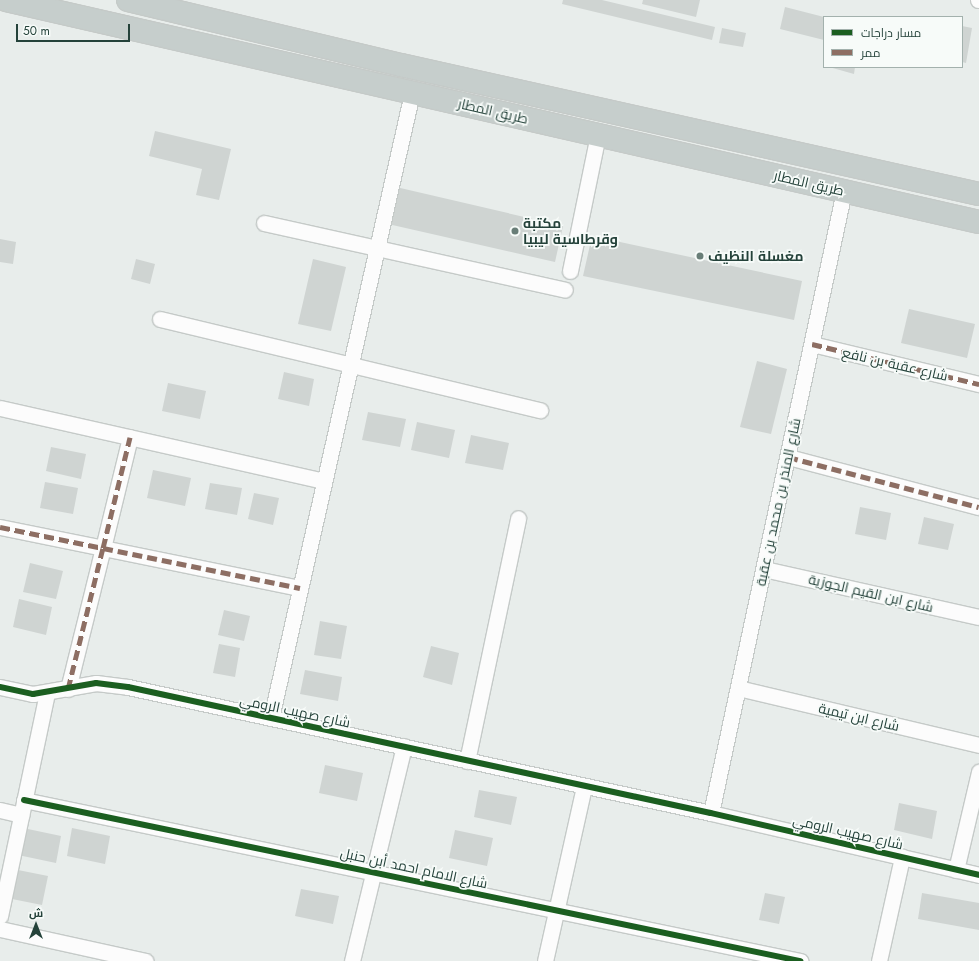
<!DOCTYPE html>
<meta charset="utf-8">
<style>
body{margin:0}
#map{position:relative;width:979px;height:961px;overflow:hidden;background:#e8edeb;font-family:Jost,Cairo,sans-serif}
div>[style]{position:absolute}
.building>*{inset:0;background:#cfd4d2}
.roads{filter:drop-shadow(1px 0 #c5cac8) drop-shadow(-1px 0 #c5cac8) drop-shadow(0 1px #c5cac8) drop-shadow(0 -1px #c5cac8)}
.minor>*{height:15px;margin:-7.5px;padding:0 7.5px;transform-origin:7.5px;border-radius:7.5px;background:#fcfcfc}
.trunk>*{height:22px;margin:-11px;padding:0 11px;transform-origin:11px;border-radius:11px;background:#c6cecc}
.quiet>*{height:5px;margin-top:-2.5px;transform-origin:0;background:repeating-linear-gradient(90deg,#8d6e63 0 10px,transparent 0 15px)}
.cycleway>*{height:6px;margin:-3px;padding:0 3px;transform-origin:3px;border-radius:3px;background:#1b5e20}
.dots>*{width:11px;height:11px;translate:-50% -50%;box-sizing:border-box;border:2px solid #f7fbf9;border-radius:50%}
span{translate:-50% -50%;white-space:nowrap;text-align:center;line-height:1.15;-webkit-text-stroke:3.5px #f7fbf9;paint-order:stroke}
.street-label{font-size:14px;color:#24423a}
.poi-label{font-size:14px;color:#24423a;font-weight:700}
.left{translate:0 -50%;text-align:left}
.legend{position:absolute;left:823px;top:16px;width:140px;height:52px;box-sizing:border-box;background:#f7fbf9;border:1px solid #a3b1ad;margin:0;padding:5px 7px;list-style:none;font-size:12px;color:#24423a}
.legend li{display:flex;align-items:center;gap:8px;height:20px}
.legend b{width:20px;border:1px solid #a3b1ad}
.north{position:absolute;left:16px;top:905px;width:40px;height:40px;-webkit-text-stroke:3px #f7fbf9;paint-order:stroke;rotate:0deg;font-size:11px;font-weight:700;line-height:16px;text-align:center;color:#24423a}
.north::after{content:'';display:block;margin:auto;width:14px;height:18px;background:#24423a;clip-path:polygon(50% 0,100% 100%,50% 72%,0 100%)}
.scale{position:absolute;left:16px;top:24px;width:114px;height:18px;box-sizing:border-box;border:2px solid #24423a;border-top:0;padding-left:5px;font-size:12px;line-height:14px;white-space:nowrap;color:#24423a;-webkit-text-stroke:3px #f7fbf9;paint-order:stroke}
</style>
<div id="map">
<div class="building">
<div style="clip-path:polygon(563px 0,602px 0,715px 27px,712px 40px,562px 4px)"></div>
<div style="clip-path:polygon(643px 0,700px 0,696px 17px,642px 4px)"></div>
<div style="clip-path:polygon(785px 7px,824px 17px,824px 40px,780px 29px)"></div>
<div style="clip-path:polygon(962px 26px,972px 28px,966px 63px,962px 62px)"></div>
<div style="clip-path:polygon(722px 28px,746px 33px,743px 47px,719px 43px)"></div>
<div style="clip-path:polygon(829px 67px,855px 67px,854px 74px)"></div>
<div style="clip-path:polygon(155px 131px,231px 149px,219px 200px,196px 195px,202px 169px,149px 156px)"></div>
<div style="clip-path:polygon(396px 187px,563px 226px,555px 262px,388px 224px)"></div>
<div style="clip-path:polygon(592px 236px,802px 281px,794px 320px,583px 276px)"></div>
<div style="clip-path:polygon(0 239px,16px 242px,13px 264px,0 262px)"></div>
<div style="clip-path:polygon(136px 259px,155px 264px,150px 284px,131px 279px)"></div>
<div style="clip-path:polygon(313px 259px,346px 267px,331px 331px,298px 324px)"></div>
<div style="clip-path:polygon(909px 309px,975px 324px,967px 358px,901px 343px)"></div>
<div style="clip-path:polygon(757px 361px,787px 369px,771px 434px,740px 427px)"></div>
<div style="clip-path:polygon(284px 372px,314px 379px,309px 406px,278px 399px)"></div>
<div style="clip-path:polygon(168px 383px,206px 391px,200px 419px,162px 411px)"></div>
<div style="clip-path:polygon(368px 412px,406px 419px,400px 447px,362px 440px)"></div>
<div style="clip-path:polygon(417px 422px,455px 430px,449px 458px,411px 450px)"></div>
<div style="clip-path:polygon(471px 435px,509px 443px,503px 470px,465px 463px)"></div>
<div style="clip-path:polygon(51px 447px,86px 454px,81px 479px,46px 471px)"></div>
<div style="clip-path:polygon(153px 470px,191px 478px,185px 506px,147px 498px)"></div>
<div style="clip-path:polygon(45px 482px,78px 488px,73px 514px,40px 508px)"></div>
<div style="clip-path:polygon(210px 483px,242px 488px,237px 515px,205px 509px)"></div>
<div style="clip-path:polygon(254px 493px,279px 498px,273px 525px,248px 519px)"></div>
<div style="clip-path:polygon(860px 507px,891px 513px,886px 540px,855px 534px)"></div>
<div style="clip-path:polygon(924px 517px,954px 524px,948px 550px,918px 544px)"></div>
<div style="clip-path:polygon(30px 563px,63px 571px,56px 599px,23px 592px)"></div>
<div style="clip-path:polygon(19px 599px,52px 607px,46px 635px,13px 627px)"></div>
<div style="clip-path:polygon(224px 610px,250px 616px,244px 641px,218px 635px)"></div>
<div style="clip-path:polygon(320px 621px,347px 626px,341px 659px,314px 655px)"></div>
<div style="clip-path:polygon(219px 644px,240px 648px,235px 677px,213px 673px)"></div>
<div style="clip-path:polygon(431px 646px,459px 653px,452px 685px,423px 677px)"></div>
<div style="clip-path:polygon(305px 670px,342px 677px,338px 701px,300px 694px)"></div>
<div style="clip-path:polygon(325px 765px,363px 773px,357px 801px,319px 793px)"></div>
<div style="clip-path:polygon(479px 790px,517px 797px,511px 825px,474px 817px)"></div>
<div style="clip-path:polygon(899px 803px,937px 811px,932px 839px,894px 830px)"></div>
<div style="clip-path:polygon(23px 828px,61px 836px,56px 863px,18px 855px)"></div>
<div style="clip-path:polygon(72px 828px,110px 836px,105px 864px,67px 856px)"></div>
<div style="clip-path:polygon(455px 830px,493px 838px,487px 866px,449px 858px)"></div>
<div style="clip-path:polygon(18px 870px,48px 876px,42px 905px,12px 899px)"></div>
<div style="clip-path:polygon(301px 889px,339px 896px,333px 924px,295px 916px)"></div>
<div style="clip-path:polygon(765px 893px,785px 897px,779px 924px,759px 920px)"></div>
<div style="clip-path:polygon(922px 893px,979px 903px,979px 930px,918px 919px)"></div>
</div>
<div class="roads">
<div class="minor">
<div style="left:978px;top:0;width:1px"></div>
<div style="left:264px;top:223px;width:308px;rotate:12.5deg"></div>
<div style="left:570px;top:271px;width:139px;rotate:-78.4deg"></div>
<div style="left:160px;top:319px;width:391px;rotate:13.5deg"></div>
<div style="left:812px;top:344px;width:172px;rotate:13.5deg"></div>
<div style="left:0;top:408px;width:332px;rotate:12.7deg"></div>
<div style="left:788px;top:457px;width:197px;rotate:14.7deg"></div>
<div style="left:0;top:527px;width:105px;rotate:11.5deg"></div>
<div style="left:103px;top:548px;width:114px;rotate:-76.3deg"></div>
<div style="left:764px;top:569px;width:220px;rotate:12.6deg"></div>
<div style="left:0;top:687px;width:34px;rotate:12deg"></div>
<div style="left:33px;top:694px;width:64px;rotate:-9.9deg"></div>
<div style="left:96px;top:683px;width:32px;rotate:7deg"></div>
<div style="left:128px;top:687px;width:596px;rotate:12.2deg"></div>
<div style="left:711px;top:813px;width:275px;rotate:13deg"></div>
<div style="left:738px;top:688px;width:248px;rotate:13.3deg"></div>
<div style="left:68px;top:689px;width:145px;rotate:-76.1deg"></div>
<div style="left:103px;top:548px;width:201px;rotate:11.5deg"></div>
<div style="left:271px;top:718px;width:641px;rotate:-77.29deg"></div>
<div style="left:467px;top:761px;width:248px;rotate:-78.1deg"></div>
<div style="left:24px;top:800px;width:793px;rotate:11.72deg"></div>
<div style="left:0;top:810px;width:22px;rotate:13deg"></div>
<div style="left:711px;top:813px;width:636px;rotate:-77.93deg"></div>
<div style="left:956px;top:870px;width:101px;rotate:-76.8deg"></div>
<div style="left:0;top:916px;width:228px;rotate:-78.1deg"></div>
<div style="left:0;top:929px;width:149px;rotate:12.4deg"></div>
<div style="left:352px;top:961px;width:221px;rotate:-76.4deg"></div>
<div style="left:545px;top:961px;width:179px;rotate:-77.4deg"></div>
<div style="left:879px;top:961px;width:107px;rotate:-77.5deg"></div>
</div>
<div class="trunk">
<div style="left:6px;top:0;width:998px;rotate:12.85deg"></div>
<div style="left:128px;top:0;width:281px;rotate:13.4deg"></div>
<div style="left:401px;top:65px;width:592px;rotate:12.58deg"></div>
</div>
</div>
<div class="quiet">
<div style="left:812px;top:344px;width:172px;rotate:13.5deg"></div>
<div style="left:788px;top:457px;width:197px;rotate:14.7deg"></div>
<div style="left:0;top:527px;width:105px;rotate:11.5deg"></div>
<div style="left:103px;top:548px;width:114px;rotate:-76.3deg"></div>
<div style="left:68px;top:689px;width:145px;rotate:-76.1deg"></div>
<div style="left:103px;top:548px;width:201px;rotate:11.5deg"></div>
</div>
<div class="cycleway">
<div style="left:0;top:687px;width:34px;rotate:12deg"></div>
<div style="left:33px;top:694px;width:64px;rotate:-9.9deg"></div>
<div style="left:96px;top:683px;width:32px;rotate:7deg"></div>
<div style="left:128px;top:687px;width:596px;rotate:12.2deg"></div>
<div style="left:711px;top:813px;width:275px;rotate:13deg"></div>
<div style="left:24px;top:800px;width:793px;rotate:11.72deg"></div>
</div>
<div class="dots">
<div style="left:515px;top:231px;background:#697e78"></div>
<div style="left:700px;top:256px;background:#697e78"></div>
</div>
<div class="street-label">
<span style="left:493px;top:111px;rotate:13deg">طريق المطار</span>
<span style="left:809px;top:183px;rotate:13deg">طريق المطار</span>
<span style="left:895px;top:364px;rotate:13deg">شارع عقبة بن نافع</span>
<span style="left:778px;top:502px;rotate:-78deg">شارع المنذر بن محمد بن عقبة</span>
<span style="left:871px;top:593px;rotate:13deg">شارع ابن القيم الجوزية</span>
<span style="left:295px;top:711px;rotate:12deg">شارع صهيب الرومي</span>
<span style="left:859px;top:717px;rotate:13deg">شارع ابن تيمية</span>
<span style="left:848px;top:832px;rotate:13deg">شارع صهيب الرومي</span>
<span style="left:414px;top:868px;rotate:12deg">شارع الامام احمد أبن حنبل</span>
</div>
<div class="poi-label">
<span class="left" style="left:523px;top:231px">مكتبة<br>وقرطاسية ليبيا</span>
<span class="left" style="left:708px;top:256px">مغسلة النظيف</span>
</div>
<ul class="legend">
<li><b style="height:5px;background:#1b5e20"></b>مسار دراجات</li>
<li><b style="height:5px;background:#8d6e63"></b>ممر</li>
</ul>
<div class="north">ش</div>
<div class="scale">50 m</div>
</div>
